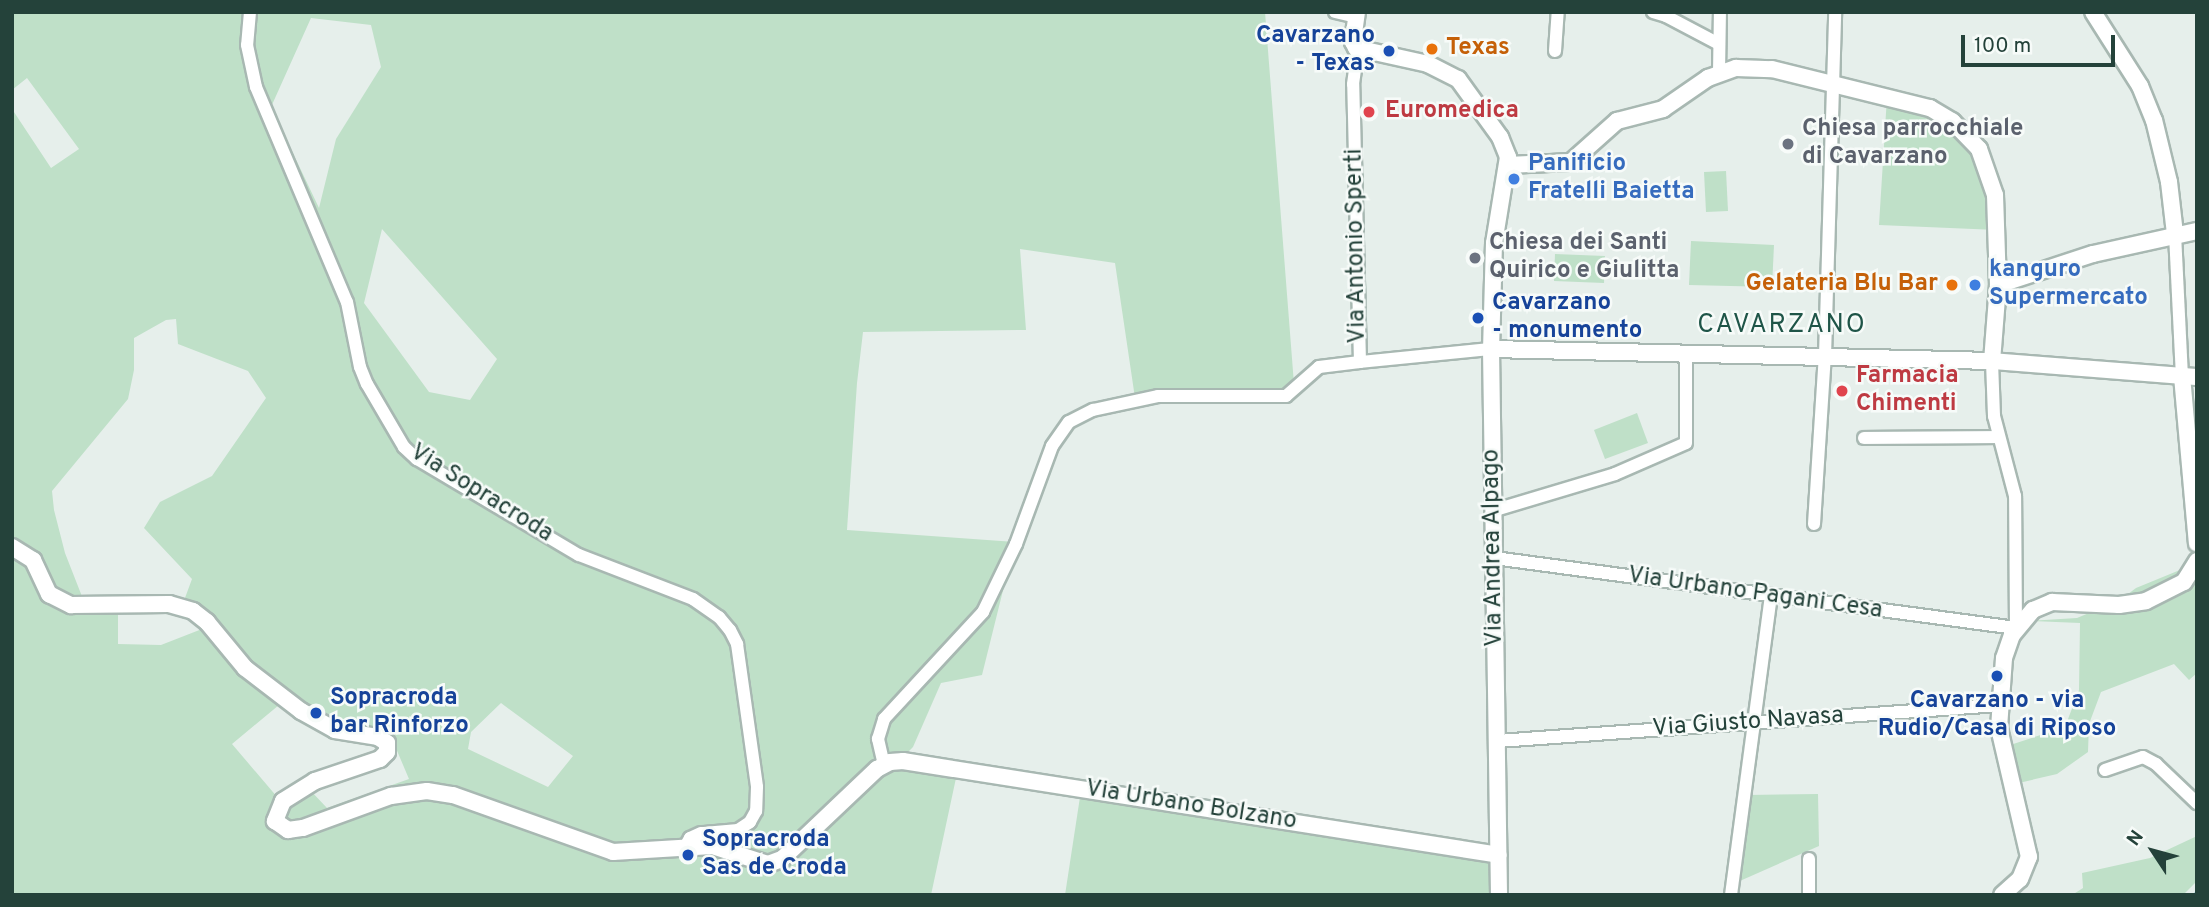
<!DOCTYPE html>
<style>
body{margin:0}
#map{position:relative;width:2209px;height:907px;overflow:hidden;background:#e6efeb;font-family:Overpass,sans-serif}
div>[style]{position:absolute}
.green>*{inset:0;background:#bfe0c8}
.stream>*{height:3.5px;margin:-1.75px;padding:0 1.75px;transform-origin:1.75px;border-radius:1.75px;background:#8ec9d4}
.roads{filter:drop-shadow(2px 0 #a8b8b2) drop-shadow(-2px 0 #a8b8b2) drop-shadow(0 2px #a8b8b2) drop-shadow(0 -2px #a8b8b2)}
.minor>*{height:12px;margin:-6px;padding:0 6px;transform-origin:6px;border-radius:6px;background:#fff}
.tertiary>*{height:16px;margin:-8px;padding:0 8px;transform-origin:8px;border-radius:8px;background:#fff}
.dots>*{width:19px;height:19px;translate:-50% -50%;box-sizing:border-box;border:4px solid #f7fbf9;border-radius:50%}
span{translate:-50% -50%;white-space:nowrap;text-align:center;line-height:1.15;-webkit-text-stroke:5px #f7fbf9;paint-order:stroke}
.transit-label{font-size:24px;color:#164399;font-weight:700}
.right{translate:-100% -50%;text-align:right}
.left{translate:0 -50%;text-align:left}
.food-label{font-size:24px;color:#c56008;font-weight:700}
.health-label{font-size:24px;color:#be3a42;font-weight:700}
.worship-label{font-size:24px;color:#5b616d;font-weight:700}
.shop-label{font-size:24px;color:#366cbe;font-weight:700}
.street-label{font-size:24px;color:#24423a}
.neighbourhood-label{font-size:26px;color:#1f5548;letter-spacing:2px}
.frame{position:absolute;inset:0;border:14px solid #24423a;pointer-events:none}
.north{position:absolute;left:2118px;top:816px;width:70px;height:70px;-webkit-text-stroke:5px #f7fbf9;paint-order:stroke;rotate:306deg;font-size:19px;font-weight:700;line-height:28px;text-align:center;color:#24423a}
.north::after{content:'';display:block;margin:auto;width:24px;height:32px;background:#24423a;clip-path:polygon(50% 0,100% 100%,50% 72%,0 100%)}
.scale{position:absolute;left:1961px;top:35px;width:154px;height:32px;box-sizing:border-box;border:4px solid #24423a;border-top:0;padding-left:9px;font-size:21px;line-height:24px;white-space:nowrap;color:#24423a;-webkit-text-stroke:5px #f7fbf9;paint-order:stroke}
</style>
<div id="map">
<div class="green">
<div style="clip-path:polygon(evenodd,12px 12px,1265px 12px,1294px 384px,1284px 393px,1135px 398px,1115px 263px,1020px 249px,1026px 330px,863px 332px,857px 383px,847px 530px,1015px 542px,982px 675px,941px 683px,913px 747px,903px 757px,959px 764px,931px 895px,12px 895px,12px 109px,51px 168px,79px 149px,27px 78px,12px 90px,12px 12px,311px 18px,371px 25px,381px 67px,336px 139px,319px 208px,271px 107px,311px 18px,12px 12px,382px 229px,497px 359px,470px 400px,429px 392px,364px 303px,382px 229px,12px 12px,176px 319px,178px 344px,248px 371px,266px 398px,212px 476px,160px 502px,144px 528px,192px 579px,182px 606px,198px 618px,202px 629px,161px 645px,118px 644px,118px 608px,83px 599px,65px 553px,54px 510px,52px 491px,128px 399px,134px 370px,134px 338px,166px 320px,176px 319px,12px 12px,501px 703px,573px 756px,548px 787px,468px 749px,471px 732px,501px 703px,12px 12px,279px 705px,323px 729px,395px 746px,409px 779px,327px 808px,309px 789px,278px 798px,232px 744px,279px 705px)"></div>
<div style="clip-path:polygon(1887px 97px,1946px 112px,1995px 180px,1997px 230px,1879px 225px)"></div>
<div style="clip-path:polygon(1726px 171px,1728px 211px,1706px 212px,1704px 172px)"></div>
<div style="clip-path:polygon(1691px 241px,1774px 245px,1772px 287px,1689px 285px)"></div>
<div style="clip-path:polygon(1555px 254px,1605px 256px,1604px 283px,1554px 281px)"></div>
<div style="clip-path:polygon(1637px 413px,1648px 443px,1605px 459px,1594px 430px)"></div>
<div style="clip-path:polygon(2197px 563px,2197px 673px,2189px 680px,2174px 664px,2101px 692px,2089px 724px,2088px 752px,2057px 774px,2010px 785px,2001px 748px,2065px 727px,2079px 690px,2080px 623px,2030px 621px,2077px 618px,2120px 600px,2136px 588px)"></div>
<div style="clip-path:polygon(1082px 784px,1501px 854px,1501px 895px,1065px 895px)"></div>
<div style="clip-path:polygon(1818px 794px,1819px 846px,1733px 884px,1747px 795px)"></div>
<div style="clip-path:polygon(2197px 836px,2197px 881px,2183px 895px,2072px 895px,2083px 888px,2082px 873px,2150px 858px)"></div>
</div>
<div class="stream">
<div style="left:2195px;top:895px;width:3px;rotate:-45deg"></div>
</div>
<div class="roads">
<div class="minor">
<div style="left:250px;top:12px;width:33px;rotate:95deg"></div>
<div style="left:247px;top:45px;width:43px;rotate:77.9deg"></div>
<div style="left:256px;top:87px;width:233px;rotate:67.1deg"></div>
<div style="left:347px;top:302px;width:66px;rotate:78.7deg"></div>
<div style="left:360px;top:367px;width:18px;rotate:68deg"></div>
<div style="left:367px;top:384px;width:73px;rotate:59.6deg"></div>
<div style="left:404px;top:447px;width:18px;rotate:43deg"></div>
<div style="left:417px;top:459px;width:188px;rotate:30.7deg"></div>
<div style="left:579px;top:555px;width:122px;rotate:21.1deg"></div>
<div style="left:693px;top:599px;width:32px;rotate:35deg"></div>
<div style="left:719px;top:617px;width:17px;rotate:50deg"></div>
<div style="left:730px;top:630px;width:16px;rotate:63deg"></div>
<div style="left:737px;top:644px;width:144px;rotate:82deg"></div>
<div style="left:757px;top:787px;width:24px;rotate:92deg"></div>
<div style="left:756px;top:811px;width:13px;rotate:119deg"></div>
<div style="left:750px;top:822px;width:14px;rotate:146deg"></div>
<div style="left:738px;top:830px;width:37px;rotate:175deg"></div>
<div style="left:701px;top:833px;width:12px;rotate:156deg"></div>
<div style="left:690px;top:838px;width:10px;rotate:119deg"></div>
<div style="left:1335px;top:12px;width:23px;rotate:13deg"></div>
<div style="left:1653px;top:12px;width:14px;rotate:17deg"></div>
<div style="left:1666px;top:16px;width:60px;rotate:27.8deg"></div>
<div style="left:1555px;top:51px;width:39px;rotate:-86deg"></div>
<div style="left:1719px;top:73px;width:61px;rotate:-89.1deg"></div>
<div style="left:2175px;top:234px;width:142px;rotate:87.2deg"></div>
<div style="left:1360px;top:362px;width:132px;rotate:-5.7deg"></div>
<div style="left:1864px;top:438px;width:134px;rotate:-0.4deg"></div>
<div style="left:1492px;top:511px;width:128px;rotate:-16.7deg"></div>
<div style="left:1615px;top:474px;width:77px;rotate:-23.6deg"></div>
<div style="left:1686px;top:443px;width:89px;rotate:-90deg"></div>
<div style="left:1814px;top:524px;width:168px;rotate:-86.3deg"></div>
<div style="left:1825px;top:356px;width:344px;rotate:-88.3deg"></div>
<div style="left:1494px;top:558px;width:527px;rotate:7.64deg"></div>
<div style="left:2016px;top:628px;width:132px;rotate:-90.4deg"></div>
<div style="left:2015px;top:496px;width:83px;rotate:-104.7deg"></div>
<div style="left:1994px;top:416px;width:55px;rotate:-92.1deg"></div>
<div style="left:1498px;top:741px;width:502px;rotate:-4.11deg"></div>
<div style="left:884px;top:765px;width:27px;rotate:-103deg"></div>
<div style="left:878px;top:739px;width:21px;rotate:-73deg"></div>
<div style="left:884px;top:719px;width:146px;rotate:-47.2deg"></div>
<div style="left:983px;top:612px;width:76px;rotate:-64.1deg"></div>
<div style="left:1016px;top:544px;width:104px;rotate:-69.8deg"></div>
<div style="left:1052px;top:446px;width:29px;rotate:-55deg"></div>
<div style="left:1069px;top:422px;width:27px;rotate:-27deg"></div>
<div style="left:1093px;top:410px;width:66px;rotate:-12.2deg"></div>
<div style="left:1158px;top:396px;width:128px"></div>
<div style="left:1286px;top:396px;width:44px;rotate:-41.3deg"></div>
<div style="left:1319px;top:367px;width:41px;rotate:-7deg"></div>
<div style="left:1360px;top:362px;width:278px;rotate:-91.4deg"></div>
<div style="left:1353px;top:84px;width:34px;rotate:-82deg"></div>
<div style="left:2105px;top:770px;width:40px;rotate:-18.9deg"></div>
<div style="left:2143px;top:757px;width:15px;rotate:28deg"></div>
<div style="left:2156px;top:764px;width:57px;rotate:43.6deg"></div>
<div style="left:1809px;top:859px;width:36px;rotate:90deg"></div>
<div style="left:1731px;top:895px;width:303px;rotate:-82.4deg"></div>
</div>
<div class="tertiary">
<div style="left:1357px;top:12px;width:30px;rotate:98deg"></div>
<div style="left:1353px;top:42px;width:7px;rotate:63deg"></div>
<div style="left:1356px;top:48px;width:74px;rotate:12.5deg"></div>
<div style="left:1428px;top:64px;width:34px;rotate:27deg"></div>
<div style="left:1458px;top:79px;width:72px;rotate:54.1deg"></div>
<div style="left:1500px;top:137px;width:22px;rotate:68deg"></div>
<div style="left:1508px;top:157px;width:87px;rotate:99.2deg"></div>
<div style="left:1494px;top:243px;width:106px;rotate:91.6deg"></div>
<div style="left:1491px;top:349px;width:546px;rotate:89.16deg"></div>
<div style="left:2093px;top:12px;width:88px;rotate:57.6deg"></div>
<div style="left:2140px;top:86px;width:37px;rotate:68deg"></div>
<div style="left:2154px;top:120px;width:64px;rotate:76.4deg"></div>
<div style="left:2169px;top:182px;width:52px;rotate:83.4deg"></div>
<div style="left:1508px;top:165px;width:63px;rotate:-2.7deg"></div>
<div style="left:1571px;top:162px;width:62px;rotate:-41.7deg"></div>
<div style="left:1617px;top:121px;width:48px;rotate:-14.6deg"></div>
<div style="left:1663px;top:109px;width:55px;rotate:-34.6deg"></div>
<div style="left:1708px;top:78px;width:30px;rotate:-20deg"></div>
<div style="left:1736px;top:68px;width:36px;rotate:2deg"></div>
<div style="left:1772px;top:69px;width:163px;rotate:13.9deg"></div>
<div style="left:1930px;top:108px;width:26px;rotate:31deg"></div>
<div style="left:1952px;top:121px;width:39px;rotate:46deg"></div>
<div style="left:1979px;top:149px;width:49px;rotate:70.8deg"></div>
<div style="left:1995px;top:195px;width:90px;rotate:88.1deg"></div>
<div style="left:1998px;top:285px;width:76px;rotate:94.5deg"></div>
<div style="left:1998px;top:285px;width:100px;rotate:-18.1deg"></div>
<div style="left:2093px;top:254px;width:107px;rotate:-12.5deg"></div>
<div style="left:1491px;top:349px;width:501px;rotate:1.37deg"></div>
<div style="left:1992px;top:361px;width:206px;rotate:4.5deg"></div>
<div style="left:2182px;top:376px;width:168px;rotate:84.9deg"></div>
<div style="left:12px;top:547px;width:25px;rotate:32deg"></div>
<div style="left:33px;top:560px;width:38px;rotate:65deg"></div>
<div style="left:49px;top:594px;width:25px;rotate:27deg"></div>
<div style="left:71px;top:605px;width:98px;rotate:-0.6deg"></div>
<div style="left:169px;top:604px;width:25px;rotate:16deg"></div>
<div style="left:193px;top:611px;width:18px;rotate:38deg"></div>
<div style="left:207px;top:622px;width:60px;rotate:50.4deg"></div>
<div style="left:245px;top:668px;width:71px;rotate:37.5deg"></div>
<div style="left:301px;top:711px;width:39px;rotate:29deg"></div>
<div style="left:335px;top:730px;width:44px;rotate:9.2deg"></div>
<div style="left:378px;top:737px;width:11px;rotate:34deg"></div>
<div style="left:387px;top:743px;width:9px;rotate:90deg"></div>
<div style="left:387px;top:752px;width:10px;rotate:135deg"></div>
<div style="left:380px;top:759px;width:69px;rotate:161.3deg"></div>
<div style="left:315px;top:781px;width:38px;rotate:148deg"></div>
<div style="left:283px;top:801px;width:22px;rotate:112deg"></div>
<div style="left:275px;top:821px;width:16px;rotate:35deg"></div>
<div style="left:288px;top:830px;width:15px;rotate:-8deg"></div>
<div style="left:303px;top:828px;width:94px;rotate:-20deg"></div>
<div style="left:391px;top:796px;width:36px;rotate:-8deg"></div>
<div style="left:427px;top:791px;width:26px;rotate:9deg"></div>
<div style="left:453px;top:795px;width:170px;rotate:19.6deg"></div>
<div style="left:613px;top:852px;width:99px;rotate:-3.5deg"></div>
<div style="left:712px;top:846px;width:59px;rotate:17.8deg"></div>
<div style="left:768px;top:864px;width:15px;rotate:-20deg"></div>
<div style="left:782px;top:859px;width:131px;rotate:-43.5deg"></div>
<div style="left:877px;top:769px;width:15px;rotate:-28deg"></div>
<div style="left:890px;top:762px;width:13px;rotate:-4deg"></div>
<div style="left:903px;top:761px;width:603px;rotate:8.96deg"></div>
<div style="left:2002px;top:895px;width:24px;rotate:-42deg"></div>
<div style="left:2020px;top:879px;width:24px;rotate:-68deg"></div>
<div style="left:2029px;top:857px;width:132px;rotate:-103.1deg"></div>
<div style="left:1999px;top:728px;width:70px;rotate:-85.9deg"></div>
<div style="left:2004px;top:658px;width:24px;rotate:-71deg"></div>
<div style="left:2012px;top:635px;width:33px;rotate:-50deg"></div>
<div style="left:2033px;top:610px;width:21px;rotate:-23deg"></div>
<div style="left:2052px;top:602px;width:67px;rotate:2.6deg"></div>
<div style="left:2119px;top:605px;width:27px;rotate:-8deg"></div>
<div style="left:2146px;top:601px;width:42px;rotate:-26.6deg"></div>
<div style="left:2184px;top:582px;width:25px;rotate:-58deg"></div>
</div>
</div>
<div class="dots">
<div style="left:1432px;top:49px;background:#e8710a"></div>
<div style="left:1389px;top:51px;background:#1a4fb4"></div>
<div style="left:1369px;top:112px;background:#e0444e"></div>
<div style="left:1788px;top:144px;background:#6b7280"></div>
<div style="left:1514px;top:179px;background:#3f7fe0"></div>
<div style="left:1475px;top:258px;background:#6b7280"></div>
<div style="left:1952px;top:285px;background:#e8710a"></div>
<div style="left:1975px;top:285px;background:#3f7fe0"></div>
<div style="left:1478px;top:318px;background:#1a4fb4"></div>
<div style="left:1842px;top:391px;background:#e0444e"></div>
<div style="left:1997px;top:676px;background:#1a4fb4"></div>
<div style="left:316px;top:713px;background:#1a4fb4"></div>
<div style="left:688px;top:855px;background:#1a4fb4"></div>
</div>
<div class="transit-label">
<span class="right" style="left:1375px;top:51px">Cavarzano<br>- Texas</span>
<span class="left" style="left:1492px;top:318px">Cavarzano<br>- monumento</span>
<span class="left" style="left:330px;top:713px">Sopracroda<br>bar Rinforzo</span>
<span style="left:1997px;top:716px">Cavarzano - via<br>Rudio/Casa di Riposo</span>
<span class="left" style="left:702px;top:855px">Sopracroda<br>Sas de Croda</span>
</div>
<div class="food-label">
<span class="left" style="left:1446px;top:49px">Texas</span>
<span class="right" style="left:1938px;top:285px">Gelateria Blu Bar</span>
</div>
<div class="health-label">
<span class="left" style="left:1385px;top:112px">Euromedica</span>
<span class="left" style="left:1856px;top:391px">Farmacia<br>Chimenti</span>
</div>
<div class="worship-label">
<span class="left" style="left:1802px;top:144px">Chiesa parrocchiale<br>di Cavarzano</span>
<span class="left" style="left:1489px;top:258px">Chiesa dei Santi<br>Quirico e Giulitta</span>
</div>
<div class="shop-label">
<span class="left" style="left:1528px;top:179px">Panificio<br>Fratelli Baietta</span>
<span class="left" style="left:1989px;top:285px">kanguro<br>Supermercato</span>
</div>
<div class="street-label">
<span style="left:1357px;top:246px;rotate:-91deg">Via Antonio Sperti</span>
<span style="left:481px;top:494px;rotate:32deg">Via Sopracroda</span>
<span style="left:1494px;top:548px;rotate:-91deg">Via Andrea Alpago</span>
<span style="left:1755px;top:594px;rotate:8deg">Via Urbano Pagani Cesa</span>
<span style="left:1748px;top:723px;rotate:-4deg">Via Giusto Navasa</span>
<span style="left:1191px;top:806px;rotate:9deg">Via Urbano Bolzano</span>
</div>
<div class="neighbourhood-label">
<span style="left:1782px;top:326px">CAVARZANO</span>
</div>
<div class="frame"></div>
<div class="north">N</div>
<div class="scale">100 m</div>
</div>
